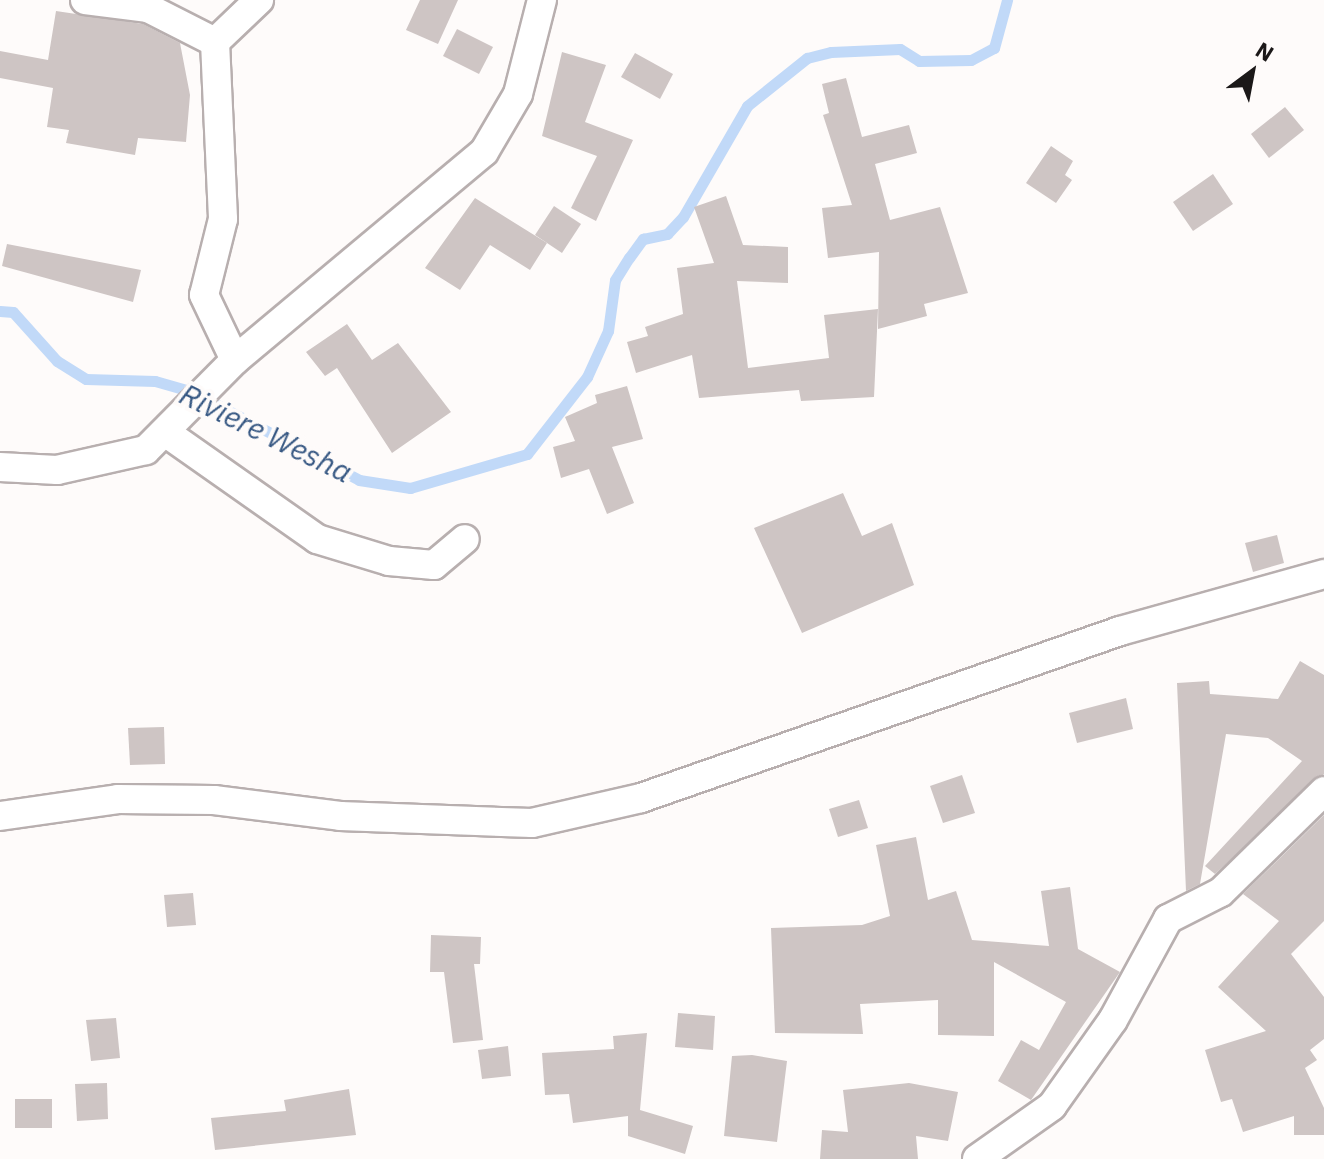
<!DOCTYPE html>
<style>
body{margin:0}
#map{position:relative;width:1324px;height:1159px;overflow:hidden;background:#fefbfa;font-family:"IBM Plex Sans",sans-serif}
div>[style]{position:absolute}
.stream>*{height:11px;margin:-5.5px;padding:0 5.5px;transform-origin:5.5px;border-radius:5.5px;background:#c1d9f8}
.building>*{inset:0;background:#cec5c4}
.roads{filter:drop-shadow(2px 0 #b8afaf) drop-shadow(-2px 0 #b8afaf) drop-shadow(0 2px #b8afaf) drop-shadow(0 -2px #b8afaf)}
.minor>*{height:28px;margin:-14px;padding:0 14px;transform-origin:14px;border-radius:14px;background:#fff}
span{translate:-50% -50%;white-space:nowrap;text-align:center;line-height:1.15;-webkit-text-stroke:8px #fefbfa;paint-order:stroke}
.water-label{font-size:30px;color:#375883;font-style:italic}
.north{position:absolute;left:1212px;top:32px;width:80px;height:80px;-webkit-text-stroke:6px #fefbfa;paint-order:stroke;rotate:32deg;font-size:22px;font-weight:700;line-height:32px;text-align:center;color:#1b1818}
.north::after{content:'';display:block;margin:auto;width:28px;height:36px;background:#1b1818;clip-path:polygon(50% 0,100% 100%,50% 72%,0 100%)}
</style>
<div id="map">
<div class="stream">
<div style="left:0;top:311px;width:13px;rotate:4deg"></div>
<div style="left:13px;top:312px;width:66px;rotate:48.1deg"></div>
<div style="left:57px;top:361px;width:34px;rotate:32deg"></div>
<div style="left:86px;top:379px;width:69px;rotate:1.7deg"></div>
<div style="left:155px;top:381px;width:40px;rotate:16deg"></div>
<div style="left:193px;top:392px;width:188px;rotate:27.9deg"></div>
<div style="left:359px;top:480px;width:52px;rotate:8.9deg"></div>
<div style="left:410px;top:488px;width:122px;rotate:-16.2deg"></div>
<div style="left:527px;top:454px;width:98px;rotate:-52.1deg"></div>
<div style="left:587px;top:377px;width:51px;rotate:-65.5deg"></div>
<div style="left:608px;top:331px;width:51px;rotate:-82.2deg"></div>
<div style="left:615px;top:280px;width:26px;rotate:-58deg"></div>
<div style="left:629px;top:258px;width:24px;rotate:-54deg"></div>
<div style="left:643px;top:239px;width:25px;rotate:-12deg"></div>
<div style="left:667px;top:234px;width:23px;rotate:-47deg"></div>
<div style="left:683px;top:217px;width:128px;rotate:-60deg"></div>
<div style="left:747px;top:106px;width:77px;rotate:-38.7deg"></div>
<div style="left:807px;top:58px;width:25px;rotate:-14deg"></div>
<div style="left:831px;top:52px;width:69px;rotate:-2.5deg"></div>
<div style="left:900px;top:49px;width:22px;rotate:32deg"></div>
<div style="left:919px;top:61px;width:52px;rotate:-1.1deg"></div>
<div style="left:971px;top:60px;width:26px;rotate:-28deg"></div>
<div style="left:994px;top:48px;width:50px;rotate:-74.8deg"></div>
</div>
<div class="building">
<div style="clip-path:polygon(420px 0,458px 0,438px 44px,406px 30px)"></div>
<div style="clip-path:polygon(56px 11px,143px 24px,180px 43px,190px 95px,186px 142px,138px 138px,135px 155px,66px 143px,69px 130px,47px 127px,53px 88px,0 78px,0 51px,48px 60px)"></div>
<div style="clip-path:polygon(457px 29px,493px 47px,479px 74px,443px 56px)"></div>
<div style="clip-path:polygon(562px 52px,606px 65px,585px 122px,633px 140px,596px 221px,571px 208px,597px 156px,542px 136px)"></div>
<div style="clip-path:polygon(635px 53px,673px 74px,660px 99px,621px 77px)"></div>
<div style="clip-path:polygon(846px 78px,862px 137px,909px 125px,917px 153px,875px 164px,890px 220px,940px 207px,968px 293px,924px 304px,927px 316px,878px 329px,879px 252px,828px 258px,822px 208px,852px 205px,823px 115px,829px 113px,822px 84px)"></div>
<div style="clip-path:polygon(1285px 107px,1304px 130px,1269px 158px,1251px 134px)"></div>
<div style="clip-path:polygon(1051px 146px,1073px 161px,1065px 175px,1072px 180px,1056px 203px,1026px 183px)"></div>
<div style="clip-path:polygon(1213px 174px,1233px 204px,1193px 231px,1173px 202px)"></div>
<div style="clip-path:polygon(726px 196px,743px 245px,788px 247px,788px 283px,737px 281px,748px 368px,829px 358px,824px 315px,878px 309px,874px 397px,801px 401px,799px 390px,699px 398px,692px 355px,636px 373px,627px 342px,648px 336px,645px 327px,683px 314px,677px 268px,714px 263px,694px 207px)"></div>
<div style="clip-path:polygon(475px 198px,547px 243px,530px 270px,490px 245px,460px 290px,425px 268px)"></div>
<div style="clip-path:polygon(554px 206px,581px 224px,562px 253px,535px 235px)"></div>
<div style="clip-path:polygon(7px 244px,141px 270px,133px 302px,2px 266px)"></div>
<div style="clip-path:polygon(347px 324px,372px 360px,398px 343px,451px 412px,392px 453px,337px 368px,325px 376px,306px 352px)"></div>
<div style="clip-path:polygon(627px 386px,643px 439px,612px 447px,634px 503px,607px 514px,589px 469px,561px 478px,553px 447px,575px 441px,565px 417px,597px 403px,595px 395px)"></div>
<div style="clip-path:polygon(843px 493px,862px 536px,892px 523px,914px 585px,802px 633px,754px 528px)"></div>
<div style="clip-path:polygon(1277px 535px,1284px 563px,1253px 572px,1245px 543px)"></div>
<div style="clip-path:polygon(1300px 661px,1324px 675px,1324px 774px,1215px 874px,1205px 866px,1302px 761px,1268px 738px,1226px 734px,1200px 884px,1186px 891px,1177px 683px,1209px 681px,1210px 694px,1278px 699px)"></div>
<div style="clip-path:polygon(1126px 698px,1133px 729px,1077px 743px,1069px 713px)"></div>
<div style="clip-path:polygon(164px 727px,165px 764px,130px 765px,128px 728px)"></div>
<div style="clip-path:polygon(962px 775px,975px 813px,943px 823px,930px 786px)"></div>
<div style="clip-path:polygon(859px 800px,868px 828px,838px 837px,829px 809px)"></div>
<div style="clip-path:polygon(1324px 815px,1324px 921px,1291px 954px,1324px 997px,1324px 1039px,1310px 1050px,1317px 1060px,1305px 1068px,1324px 1108px,1324px 1135px,1294px 1135px,1294px 1116px,1243px 1132px,1232px 1099px,1221px 1102px,1205px 1050px,1266px 1031px,1218px 987px,1279px 921px,1243px 894px)"></div>
<div style="clip-path:polygon(916px 837px,928px 900px,956px 891px,972px 940px,1049px 946px,1041px 891px,1070px 887px,1078px 949px,1120px 972px,1031px 1100px,998px 1081px,1021px 1040px,1039px 1050px,1066px 1002px,994px 962px,994px 1036px,938px 1035px,938px 1000px,860px 1004px,863px 1034px,775px 1033px,771px 928px,862px 925px,890px 916px,876px 845px)"></div>
<div style="clip-path:polygon(193px 893px,196px 925px,167px 927px,164px 895px)"></div>
<div style="clip-path:polygon(431px 935px,481px 937px,480px 964px,474px 964px,483px 1040px,453px 1043px,444px 972px,430px 972px)"></div>
<div style="clip-path:polygon(678px 1013px,715px 1016px,713px 1050px,675px 1047px)"></div>
<div style="clip-path:polygon(116px 1018px,120px 1058px,91px 1061px,86px 1020px)"></div>
<div style="clip-path:polygon(647px 1033px,640px 1110px,693px 1126px,685px 1154px,628px 1136px,628px 1116px,573px 1123px,569px 1094px,545px 1095px,542px 1053px,614px 1049px,613px 1036px)"></div>
<div style="clip-path:polygon(508px 1046px,511px 1076px,482px 1079px,478px 1050px)"></div>
<div style="clip-path:polygon(752px 1055px,787px 1061px,777px 1142px,724px 1136px,732px 1056px)"></div>
<div style="clip-path:polygon(107px 1083px,108px 1119px,77px 1121px,75px 1084px)"></div>
<div style="clip-path:polygon(909px 1083px,958px 1092px,948px 1141px,916px 1136px,918px 1159px,820px 1159px,822px 1130px,848px 1132px,843px 1090px)"></div>
<div style="clip-path:polygon(349px 1089px,356px 1135px,215px 1150px,211px 1118px,286px 1111px,284px 1100px)"></div>
<div style="clip-path:polygon(15px 1099px,52px 1099px,52px 1128px,15px 1128px)"></div>
</div>
<div class="roads">
<div class="minor">
<div style="left:85px;top:0;width:64px;rotate:7.2deg"></div>
<div style="left:148px;top:8px;width:75px;rotate:26.9deg"></div>
<div style="left:215px;top:42px;width:61px;rotate:-43.7deg"></div>
<div style="left:215px;top:42px;width:177px;rotate:87.4deg"></div>
<div style="left:223px;top:219px;width:78px;rotate:104deg"></div>
<div style="left:204px;top:295px;width:72px;rotate:64.5deg"></div>
<div style="left:165px;top:432px;width:186px;rotate:35.1deg"></div>
<div style="left:317px;top:539px;width:75px;rotate:17deg"></div>
<div style="left:389px;top:561px;width:45px;rotate:5.1deg"></div>
<div style="left:434px;top:565px;width:40px;rotate:-40deg"></div>
<div style="left:0;top:467px;width:57px;rotate:3deg"></div>
<div style="left:57px;top:470px;width:91px;rotate:-12.7deg"></div>
<div style="left:146px;top:450px;width:127px;rotate:-45.3deg"></div>
<div style="left:235px;top:360px;width:324px;rotate:-39.9deg"></div>
<div style="left:484px;top:152px;width:67px;rotate:-59.6deg"></div>
<div style="left:518px;top:94px;width:97px;rotate:-75.7deg"></div>
<div style="left:0;top:816px;width:119px;rotate:-8.2deg"></div>
<div style="left:118px;top:799px;width:96px;rotate:0.6deg"></div>
<div style="left:214px;top:800px;width:127px;rotate:7.2deg"></div>
<div style="left:340px;top:816px;width:192px;rotate:2.1deg"></div>
<div style="left:532px;top:823px;width:112px;rotate:-12.9deg"></div>
<div style="left:641px;top:798px;width:507px;rotate:-19.22deg"></div>
<div style="left:1120px;top:631px;width:212px;rotate:-15.6deg"></div>
<div style="left:977px;top:1159px;width:92px;rotate:-35.2deg"></div>
<div style="left:1052px;top:1106px;width:105px;rotate:-54.7deg"></div>
<div style="left:1113px;top:1020px;width:115px;rotate:-61.4deg"></div>
<div style="left:1168px;top:919px;width:59px;rotate:-27deg"></div>
<div style="left:1221px;top:892px;width:144px;rotate:-44.4deg"></div>
</div>
</div>
<div class="water-label">
<span style="left:266px;top:433px;rotate:26deg">Riviere Wesha</span>
</div>
<div class="north">N</div>
</div>
